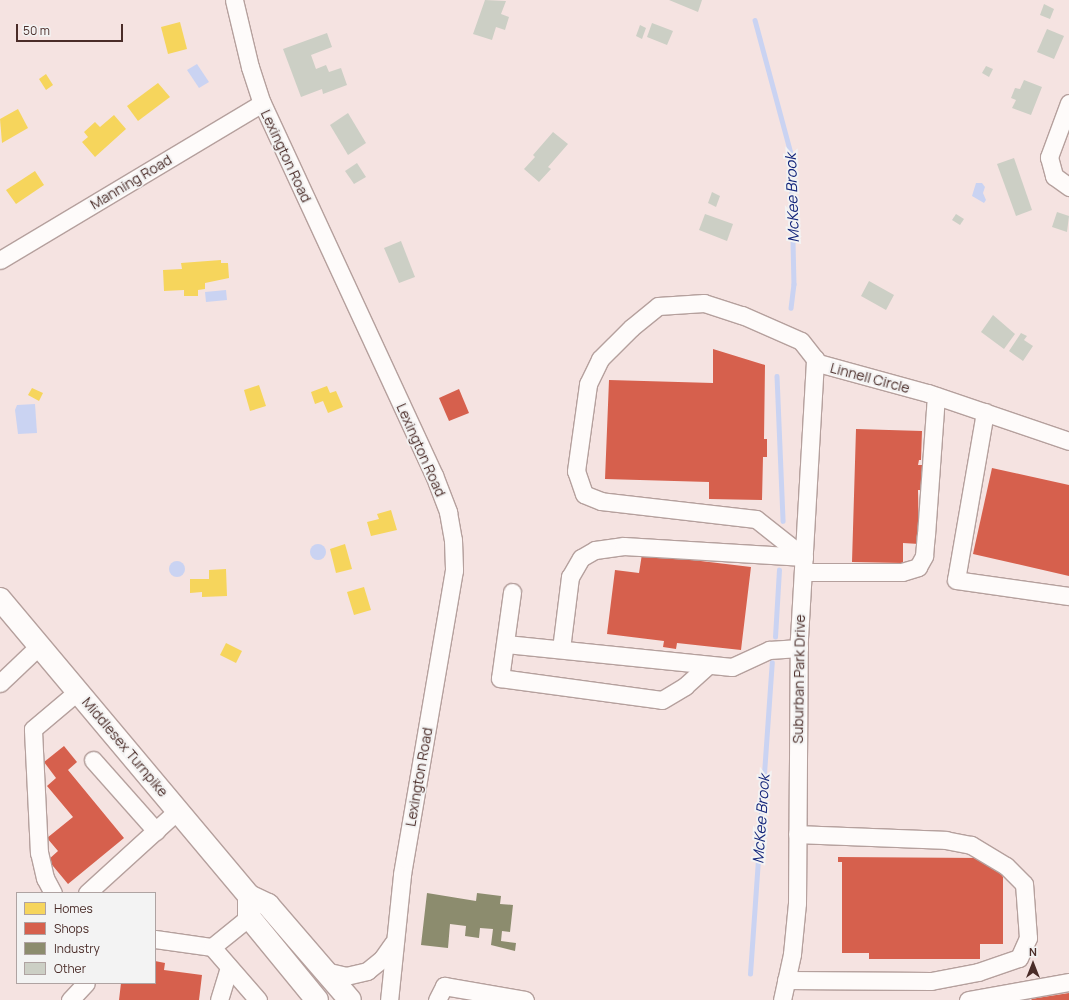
<!DOCTYPE html>
<style>
body{margin:0}
#map{position:relative;width:1069px;height:1000px;overflow:hidden;background:#f5e3e1;font-family:Manrope,sans-serif}
div>[style]{position:absolute}
.water>*{inset:0;background:#cad3f2}
.round{border-radius:50%}
.homes>*{inset:0;background:#f6d55c}
.shops>*{inset:0;background:#d6604d}
.industry>*{inset:0;background:#8c8c6e}
.stream>*{height:4.5px;margin:-2.25px;padding:0 2.25px;transform-origin:2.25px;border-radius:2.25px;background:#cad3f2}
.building>*{inset:0;background:#cccfc5}
.roads{filter:drop-shadow(1px 0 #b5a09d) drop-shadow(-1px 0 #b5a09d) drop-shadow(0 1px #b5a09d) drop-shadow(0 -1px #b5a09d)}
.minor>*{height:17px;margin:-8.5px;padding:0 8.5px;transform-origin:8.5px;border-radius:8.5px;background:#fefbfa}
.major>*{height:22px;margin:-11px;padding:0 11px;transform-origin:11px;border-radius:11px;background:#fefbfa}
span{translate:-50% -50%;white-space:nowrap;text-align:center;line-height:1.15;-webkit-text-stroke:4px #f3f3f3;paint-order:stroke}
.street-label{font-size:14px;color:#4a2c28}
.water-label{font-size:15px;color:#14267b;font-style:italic}
.legend{position:absolute;left:16px;top:892px;width:140px;height:92px;box-sizing:border-box;background:#f3f3f3;border:1px solid #afa3a2;margin:0;padding:5px 7px;list-style:none;font-size:12px;color:#4a2c28}
.legend li{display:flex;align-items:center;gap:8px;height:20px}
.legend b{width:20px;border:1px solid #afa3a2}
.north{position:absolute;left:1013px;top:944px;width:40px;height:40px;-webkit-text-stroke:3px #f3f3f3;paint-order:stroke;rotate:0deg;font-size:11px;font-weight:700;line-height:16px;text-align:center;color:#4a2c28}
.north::after{content:'';display:block;margin:auto;width:14px;height:18px;background:#4a2c28;clip-path:polygon(50% 0,100% 100%,50% 72%,0 100%)}
.scale{position:absolute;left:16px;top:24px;width:107px;height:18px;box-sizing:border-box;border:2px solid #4a2c28;border-top:0;padding-left:5px;font-size:12px;line-height:14px;white-space:nowrap;color:#4a2c28;-webkit-text-stroke:3px #f3f3f3;paint-order:stroke}
</style>
<div id="map">
<div class="water">
<div style="clip-path:polygon(197px 64px,209px 82px,199px 88px,187px 70px)"></div>
<div style="clip-path:polygon(976px 183px,982px 183px,985px 187px,983px 193px,986px 200px,984px 203px,972px 196px)"></div>
<div style="clip-path:polygon(226px 290px,227px 300px,206px 302px,205px 292px)"></div>
<div style="clip-path:polygon(35px 404px,37px 433px,18px 434px,15px 410px,17px 405px)"></div>
<div class="round" style="left:310px;top:544px;width:16px;height:16px"></div>
<div class="round" style="left:169px;top:561px;width:16px;height:16px"></div>
</div>
<div class="homes">
<div style="clip-path:polygon(180px 22px,187px 49px,168px 54px,161px 27px)"></div>
<div style="clip-path:polygon(46px 74px,53px 85px,46px 90px,39px 79px)"></div>
<div style="clip-path:polygon(158px 83px,170px 97px,138px 121px,127px 106px)"></div>
<div style="clip-path:polygon(18px 109px,28px 128px,2px 143px,0 119px)"></div>
<div style="clip-path:polygon(114px 115px,126px 129px,95px 157px,82px 142px,88px 137px,84px 132px,95px 122px,100px 127px)"></div>
<div style="clip-path:polygon(35px 171px,44px 185px,16px 204px,6px 190px)"></div>
<div style="clip-path:polygon(221px 260px,221px 263px,228px 263px,229px 278px,205px 283px,205px 289px,198px 290px,198px 296px,184px 296px,184px 290px,164px 291px,163px 270px,182px 269px,181px 263px)"></div>
<div style="clip-path:polygon(259px 385px,266px 406px,250px 411px,244px 390px)"></div>
<div style="clip-path:polygon(327px 386px,330px 393px,336px 391px,343px 407px,328px 413px,323px 401px,315px 404px,311px 392px)"></div>
<div style="clip-path:polygon(32px 388px,43px 393px,39px 401px,28px 395px)"></div>
<div style="clip-path:polygon(391px 510px,397px 530px,371px 536px,367px 522px,379px 519px,377px 514px)"></div>
<div style="clip-path:polygon(345px 544px,352px 569px,336px 573px,330px 549px)"></div>
<div style="clip-path:polygon(226px 569px,227px 596px,202px 597px,202px 592px,190px 593px,190px 579px,209px 579px,209px 570px)"></div>
<div style="clip-path:polygon(364px 587px,371px 610px,354px 615px,347px 592px)"></div>
<div style="clip-path:polygon(226px 643px,242px 651px,236px 663px,220px 655px)"></div>
</div>
<div class="shops">
<div style="clip-path:polygon(713px 349px,765px 365px,764px 439px,767px 439px,767px 457px,763px 457px,762px 500px,709px 499px,709px 482px,605px 479px,609px 380px,713px 383px)"></div>
<div style="clip-path:polygon(459px 389px,469px 413px,449px 421px,439px 398px)"></div>
<div style="clip-path:polygon(856px 429px,922px 431px,921px 460px,919px 460px,918px 465px,926px 465px,925px 490px,918px 490px,919px 544px,903px 543px,903px 563px,852px 562px)"></div>
<div style="clip-path:polygon(992px 468px,1069px 485px,1069px 576px,973px 554px)"></div>
<div style="clip-path:polygon(642px 554px,751px 567px,741px 650px,677px 643px,676px 649px,663px 647px,664px 641px,607px 634px,615px 570px,639px 573px)"></div>
<div style="clip-path:polygon(64px 746px,77px 762px,68px 770px,124px 838px,68px 884px,48px 860px,58px 851px,47px 838px,73px 817px,47px 786px,56px 778px,44px 762px)"></div>
<div style="clip-path:polygon(838px 857px,981px 858px,1000px 871px,1003px 877px,1003px 944px,980px 944px,980px 959px,869px 959px,869px 953px,842px 953px,842px 862px,838px 862px)"></div>
<div style="clip-path:polygon(155px 961px,165px 963px,164px 970px,202px 975px,199px 1000px,119px 1000px,121px 983px,155px 983px)"></div>
<div style="clip-path:polygon(1069px 993px,1069px 1000px,1032px 1000px,1031px 999px)"></div>
</div>
<div class="industry">
<div style="clip-path:polygon(427px 893px,476px 901px,477px 893px,501px 896px,500px 904px,513px 905px,510px 932px,502px 931px,501px 941px,516px 943px,515px 951px,491px 945px,493px 929px,480px 928px,479px 938px,465px 936px,466px 926px,450px 924px,448px 948px,421px 945px)"></div>
</div>
<div class="stream">
<div style="left:755px;top:20px;width:138px;rotate:74.9deg"></div>
<div style="left:791px;top:153px;width:131px;rotate:88.7deg"></div>
<div style="left:794px;top:284px;width:24px;rotate:97deg"></div>
<div style="left:777px;top:376px;width:145px;rotate:87.6deg"></div>
<div style="left:775px;top:637px;width:67px;rotate:-86.6deg"></div>
<div style="left:750px;top:974px;width:312px;rotate:-86deg"></div>
</div>
<div class="building">
<div style="clip-path:polygon(485px 0,506px 1px,501px 14px,509px 17px,505px 30px,496px 27px,492px 40px,473px 34px)"></div>
<div style="clip-path:polygon(669px 0,702px 0,698px 12px)"></div>
<div style="clip-path:polygon(1044px 4px,1054px 9px,1050px 19px,1040px 15px)"></div>
<div style="clip-path:polygon(652px 23px,673px 31px,667px 45px,647px 37px)"></div>
<div style="clip-path:polygon(640px 25px,646px 28px,642px 39px,636px 36px)"></div>
<div style="clip-path:polygon(1047px 29px,1064px 36px,1054px 59px,1037px 52px)"></div>
<div style="clip-path:polygon(327px 33px,332px 47px,311px 55px,316px 69px,326px 65px,329px 72px,341px 68px,347px 85px,323px 94px,322px 89px,301px 97px,283px 49px)"></div>
<div style="clip-path:polygon(986px 66px,993px 69px,989px 77px,982px 73px)"></div>
<div style="clip-path:polygon(1024px 80px,1042px 87px,1031px 115px,1012px 108px,1016px 100px,1011px 98px,1015px 88px,1020px 89px)"></div>
<div style="clip-path:polygon(348px 113px,366px 143px,348px 155px,330px 125px)"></div>
<div style="clip-path:polygon(553px 132px,568px 144px,548px 167px,551px 169px,539px 182px,524px 169px,535px 157px,533px 155px)"></div>
<div style="clip-path:polygon(1014px 158px,1032px 210px,1016px 216px,997px 164px)"></div>
<div style="clip-path:polygon(357px 163px,366px 177px,354px 184px,345px 171px)"></div>
<div style="clip-path:polygon(712px 192px,720px 196px,716px 207px,708px 203px)"></div>
<div style="clip-path:polygon(1057px 212px,1069px 216px,1067px 232px,1052px 227px)"></div>
<div style="clip-path:polygon(705px 214px,733px 224px,727px 241px,699px 230px)"></div>
<div style="clip-path:polygon(956px 214px,964px 219px,960px 225px,952px 220px)"></div>
<div style="clip-path:polygon(401px 241px,415px 277px,399px 283px,384px 248px)"></div>
<div style="clip-path:polygon(869px 281px,894px 295px,886px 310px,861px 296px)"></div>
<div style="clip-path:polygon(993px 315px,1015px 334px,1004px 349px,981px 332px)"></div>
<div style="clip-path:polygon(1021px 333px,1027px 336px,1024px 340px,1033px 346px,1023px 361px,1009px 351px)"></div>
</div>
<div class="roads">
<div class="minor">
<div style="left:234px;top:0;width:69px;rotate:76.6deg"></div>
<div style="left:250px;top:67px;width:38px;rotate:72deg"></div>
<div style="left:262px;top:103px;width:410px;rotate:65.2deg"></div>
<div style="left:434px;top:475px;width:40px;rotate:69deg"></div>
<div style="left:448px;top:512px;width:28px;rotate:80deg"></div>
<div style="left:453px;top:540px;width:30px;rotate:88deg"></div>
<div style="left:454px;top:570px;width:309px;rotate:99.7deg"></div>
<div style="left:402px;top:875px;width:126px;rotate:95.9deg"></div>
<div style="left:1069px;top:103px;width:58px;rotate:110.3deg"></div>
<div style="left:1049px;top:157px;width:20px;rotate:75deg"></div>
<div style="left:1054px;top:176px;width:19px;rotate:36deg"></div>
<div style="left:0;top:260px;width:305px;rotate:-30.9deg"></div>
<div style="left:985px;top:412px;width:170px;rotate:99.8deg"></div>
<div style="left:956px;top:580px;width:114px;rotate:8.1deg"></div>
<div style="left:804px;top:557px;width:61px;rotate:-141.6deg"></div>
<div style="left:756px;top:519px;width:156px;rotate:-173.4deg"></div>
<div style="left:601px;top:501px;width:18px;rotate:-158deg"></div>
<div style="left:584px;top:494px;width:24px;rotate:-109deg"></div>
<div style="left:576px;top:471px;width:88px;rotate:-82.1deg"></div>
<div style="left:588px;top:384px;width:28px;rotate:-64deg"></div>
<div style="left:600px;top:359px;width:44px;rotate:-45deg"></div>
<div style="left:631px;top:328px;width:35px;rotate:-39deg"></div>
<div style="left:658px;top:306px;width:46px;rotate:-3.7deg"></div>
<div style="left:704px;top:303px;width:40px;rotate:18deg"></div>
<div style="left:742px;top:315px;width:64px;rotate:23.8deg"></div>
<div style="left:801px;top:341px;width:28px;rotate:52deg"></div>
<div style="left:818px;top:363px;width:114px;rotate:15.3deg"></div>
<div style="left:928px;top:393px;width:149px;rotate:18.8deg"></div>
<div style="left:803px;top:572px;width:99px"></div>
<div style="left:902px;top:572px;width:17px;rotate:-17deg"></div>
<div style="left:918px;top:567px;width:13px;rotate:-61deg"></div>
<div style="left:924px;top:556px;width:21px;rotate:-85deg"></div>
<div style="left:926px;top:535px;width:139px;rotate:-85.9deg"></div>
<div style="left:512px;top:592px;width:87px;rotate:97.9deg"></div>
<div style="left:500px;top:678px;width:163px;rotate:7.7deg"></div>
<div style="left:662px;top:700px;width:27px;rotate:-31deg"></div>
<div style="left:685px;top:686px;width:31px;rotate:-42deg"></div>
<div style="left:506px;top:644px;width:227px;rotate:5.8deg"></div>
<div style="left:732px;top:667px;width:41px;rotate:-24.7deg"></div>
<div style="left:769px;top:650px;width:30px;rotate:-4deg"></div>
<div style="left:561px;top:649px;width:73px;rotate:-82.9deg"></div>
<div style="left:570px;top:577px;width:22px;rotate:-60deg"></div>
<div style="left:581px;top:558px;width:16px;rotate:-30deg"></div>
<div style="left:595px;top:550px;width:29px;rotate:-8deg"></div>
<div style="left:624px;top:546px;width:180px;rotate:3.5deg"></div>
<div style="left:0;top:683px;width:55px;rotate:-43.5deg"></div>
<div style="left:93px;top:760px;width:95px;rotate:48.4deg"></div>
<div style="left:53px;top:893px;width:17px;rotate:-118deg"></div>
<div style="left:45px;top:878px;width:26px;rotate:-103deg"></div>
<div style="left:39px;top:853px;width:124px;rotate:-92.8deg"></div>
<div style="left:33px;top:729px;width:59px;rotate:-40.2deg"></div>
<div style="left:87px;top:893px;width:122px;rotate:-42.3deg"></div>
<div style="left:155px;top:939px;width:58px;rotate:8deg"></div>
<div style="left:212px;top:947px;width:70px;rotate:49deg"></div>
<div style="left:212px;top:947px;width:48px;rotate:-39deg"></div>
<div style="left:325px;top:971px;width:22px;rotate:13deg"></div>
<div style="left:346px;top:976px;width:22px;rotate:-13deg"></div>
<div style="left:367px;top:971px;width:19px;rotate:-39deg"></div>
<div style="left:382px;top:959px;width:19px;rotate:-55deg"></div>
<div style="left:786px;top:980px;width:145px;rotate:0.4deg"></div>
<div style="left:931px;top:981px;width:48px;rotate:-10.8deg"></div>
<div style="left:978px;top:972px;width:43px;rotate:-18.9deg"></div>
<div style="left:1019px;top:958px;width:22px;rotate:-66deg"></div>
<div style="left:1028px;top:938px;width:54px;rotate:-94.2deg"></div>
<div style="left:1024px;top:884px;width:25px;rotate:-135deg"></div>
<div style="left:1006px;top:866px;width:41px;rotate:-149deg"></div>
<div style="left:971px;top:845px;width:25px;rotate:-169deg"></div>
<div style="left:946px;top:840px;width:149px;rotate:-177.7deg"></div>
<div style="left:70px;top:1000px;width:23px;rotate:-47deg"></div>
<div style="left:219px;top:1000px;width:34px;rotate:-73deg"></div>
<div style="left:437px;top:1000px;width:16px;rotate:-63deg"></div>
<div style="left:444px;top:986px;width:82px;rotate:9.8deg"></div>
<div style="left:782px;top:1000px;width:47px;rotate:-77.7deg"></div>
<div style="left:792px;top:954px;width:51px;rotate:-84.4deg"></div>
<div style="left:797px;top:903px;width:265px;rotate:-89.6deg"></div>
<div style="left:799px;top:638px;width:280px;rotate:-86.7deg"></div>
<div style="left:968px;top:1000px;width:103px;rotate:-10.1deg"></div>
</div>
<div class="major">
<div style="left:0;top:599px;width:388px;rotate:50deg"></div>
<div style="left:249px;top:896px;width:21px;rotate:25deg"></div>
<div style="left:268px;top:905px;width:125px;rotate:49.2deg"></div>
<div style="left:249px;top:896px;width:21px;rotate:90deg"></div>
<div style="left:249px;top:917px;width:107px;rotate:50.7deg"></div>
</div>
</div>
<div class="street-label">
<span style="left:286px;top:156px;rotate:65deg">Lexington Road</span>
<span style="left:131px;top:182px;rotate:-31deg">Manning Road</span>
<span style="left:870px;top:378px;rotate:15deg">Linnell Circle</span>
<span style="left:421px;top:450px;rotate:66deg">Lexington Road</span>
<span style="left:799px;top:679px;rotate:-89deg">Suburban Park Drive</span>
<span style="left:125px;top:747px;rotate:50deg">Middlesex Turnpike</span>
<span style="left:419px;top:777px;rotate:-80deg">Lexington Road</span>
</div>
<div class="water-label">
<span style="left:792px;top:198px;rotate:-92deg">McKee Brook</span>
<span style="left:761px;top:819px;rotate:-86deg">McKee Brook</span>
</div>
<ul class="legend">
<li><b style="height:11px;background:#f6d55c"></b>Homes</li>
<li><b style="height:11px;background:#d6604d"></b>Shops</li>
<li><b style="height:11px;background:#8c8c6e"></b>Industry</li>
<li><b style="height:11px;background:#cccfc5"></b>Other</li>
</ul>
<div class="north">N</div>
<div class="scale">50 m</div>
</div>
